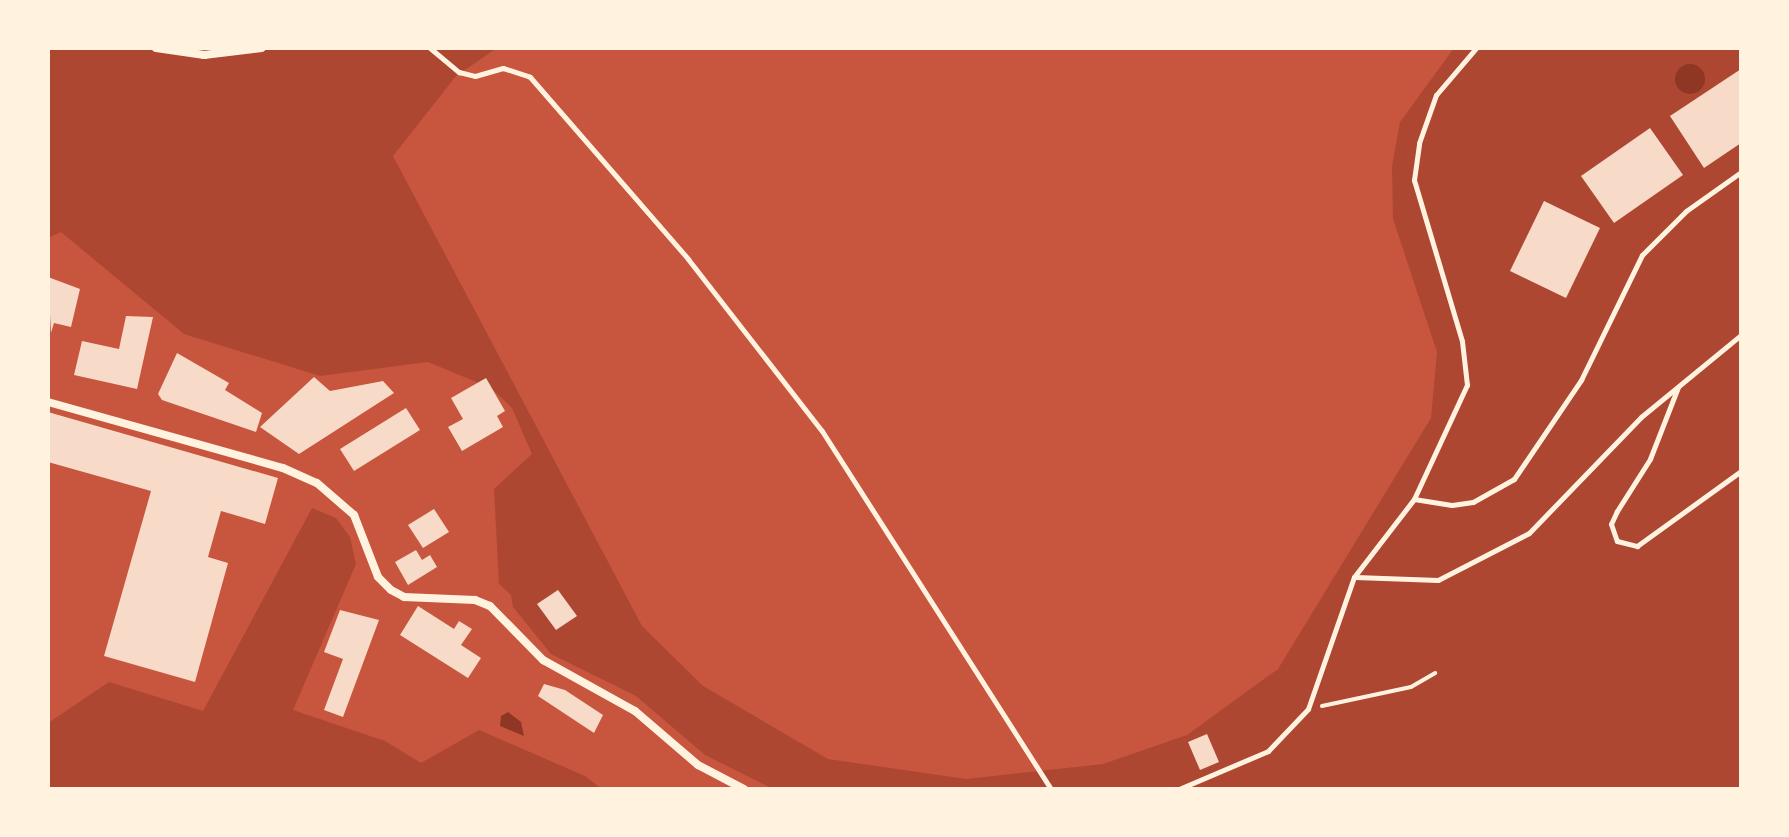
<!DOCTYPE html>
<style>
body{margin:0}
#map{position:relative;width:1789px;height:837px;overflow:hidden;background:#c8553d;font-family:Montserrat,sans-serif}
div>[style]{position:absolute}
.green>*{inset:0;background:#ae4732}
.water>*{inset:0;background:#8f3625}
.round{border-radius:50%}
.building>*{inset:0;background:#f7dbc8}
.path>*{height:4px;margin:-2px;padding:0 2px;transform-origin:2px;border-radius:2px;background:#fff3e0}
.service>*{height:5px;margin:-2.5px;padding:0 2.5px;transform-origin:2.5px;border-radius:2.5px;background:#fff3e0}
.minor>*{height:8px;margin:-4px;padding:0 4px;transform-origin:4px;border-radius:4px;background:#fff3e0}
span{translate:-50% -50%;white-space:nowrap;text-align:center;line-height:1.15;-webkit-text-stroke:6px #fff3e0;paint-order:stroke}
.frame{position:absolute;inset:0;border:50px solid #fff3e0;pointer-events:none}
</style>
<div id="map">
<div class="green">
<div style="clip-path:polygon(48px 48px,497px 48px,456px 76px,393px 156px,642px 626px,703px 686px,828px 759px,966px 779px,1103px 764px,1187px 735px,1278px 669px,1431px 418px,1437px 352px,1393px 219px,1392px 166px,1400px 122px,1454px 48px,1741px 48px,1741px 789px,773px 789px,705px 755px,636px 696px,551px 654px,513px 607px,511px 595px,499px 584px,494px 489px,532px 454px,512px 408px,491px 388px,428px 362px,320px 376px,184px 334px,61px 232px,48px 238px)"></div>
<div style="clip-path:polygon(312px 508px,336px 518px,350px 537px,356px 564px,293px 710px,385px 741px,421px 763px,479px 730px,585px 776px,602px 789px,48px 789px,48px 723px,109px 682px,203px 711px)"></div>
</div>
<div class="water">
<div class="round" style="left:1675px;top:64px;width:30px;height:30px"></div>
<div style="clip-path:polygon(508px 712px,521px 722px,524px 736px,500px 726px,501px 716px)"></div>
</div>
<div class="building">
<div style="clip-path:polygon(1741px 69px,1741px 143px,1704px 168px,1670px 116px)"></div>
<div style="clip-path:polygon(1650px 128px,1683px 175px,1614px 223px,1581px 176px)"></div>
<div style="clip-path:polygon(1544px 201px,1600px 228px,1566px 298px,1510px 271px)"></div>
<div style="clip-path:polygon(48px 277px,80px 289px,71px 327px,54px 323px,51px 333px)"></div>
<div style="clip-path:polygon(126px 316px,153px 317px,137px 389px,74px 375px,82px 341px,119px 349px)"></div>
<div style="clip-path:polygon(177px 353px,229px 383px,225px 390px,262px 413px,256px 432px,162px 400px,158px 394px)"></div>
<div style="clip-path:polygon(314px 377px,330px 391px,383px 381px,394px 393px,299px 454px,260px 427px)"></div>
<div style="clip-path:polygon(486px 378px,505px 411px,497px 416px,503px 427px,462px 451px,448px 427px,463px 419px,451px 398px)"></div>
<div style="clip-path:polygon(406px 408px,420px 430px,354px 471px,340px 449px)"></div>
<div style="clip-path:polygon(48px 412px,278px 478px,265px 524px,221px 511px,208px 557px,228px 563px,195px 682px,104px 656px,151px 491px,48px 462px)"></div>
<div style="clip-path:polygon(434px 509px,449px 532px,423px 548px,408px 525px)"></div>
<div style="clip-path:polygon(416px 550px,422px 560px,430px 555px,437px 567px,408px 585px,395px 562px)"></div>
<div style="clip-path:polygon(558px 590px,577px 616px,556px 630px,537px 604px)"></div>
<div style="clip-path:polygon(418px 606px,454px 629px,459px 621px,472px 629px,461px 645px,481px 658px,468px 678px,400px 635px)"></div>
<div style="clip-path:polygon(340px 610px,379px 620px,343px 717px,324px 710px,343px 659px,324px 652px)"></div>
<div style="clip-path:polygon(544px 684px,565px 690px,603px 715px,594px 733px,538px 696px)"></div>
<div style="clip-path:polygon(1207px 734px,1219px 762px,1200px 770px,1188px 742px)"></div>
</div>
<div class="path">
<div style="left:1322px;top:706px;width:91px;rotate:-12.1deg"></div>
<div style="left:1411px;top:687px;width:28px;rotate:-30deg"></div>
</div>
<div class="service">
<div style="left:430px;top:48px;width:38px;rotate:40deg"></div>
<div style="left:459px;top:72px;width:16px;rotate:14deg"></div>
<div style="left:475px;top:76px;width:29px;rotate:-16deg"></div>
<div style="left:503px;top:68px;width:28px;rotate:18deg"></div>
<div style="left:530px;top:77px;width:241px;rotate:49deg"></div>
<div style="left:688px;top:259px;width:218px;rotate:52.1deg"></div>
<div style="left:822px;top:431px;width:425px;rotate:57.4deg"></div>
<div style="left:1678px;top:387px;width:77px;rotate:111.3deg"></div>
<div style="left:1650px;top:459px;width:62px;rotate:122.4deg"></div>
<div style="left:1617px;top:511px;width:14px;rotate:115deg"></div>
<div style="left:1611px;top:524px;width:18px;rotate:71deg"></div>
<div style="left:1617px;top:541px;width:21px;rotate:14deg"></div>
<div style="left:1637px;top:546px;width:128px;rotate:-35.8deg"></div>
<div style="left:1414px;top:499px;width:38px;rotate:9deg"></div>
<div style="left:1452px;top:505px;width:21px;rotate:-8deg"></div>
<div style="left:1473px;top:502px;width:47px;rotate:-29.3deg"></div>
<div style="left:1514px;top:479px;width:120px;rotate:-55.9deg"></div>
<div style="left:1581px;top:380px;width:139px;rotate:-64deg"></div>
<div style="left:1642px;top:255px;width:62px;rotate:-45deg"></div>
<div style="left:1686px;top:211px;width:67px;rotate:-35.3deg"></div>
<div style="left:1355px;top:577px;width:83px;rotate:2.1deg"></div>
<div style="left:1438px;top:580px;width:102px;rotate:-27.3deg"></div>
<div style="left:1529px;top:533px;width:161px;rotate:-46deg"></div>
<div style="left:1641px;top:417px;width:129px;rotate:-39.4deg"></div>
<div style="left:1179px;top:789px;width:97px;rotate:-23.1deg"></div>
<div style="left:1268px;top:751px;width:58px;rotate:-46.4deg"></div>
<div style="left:1308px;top:709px;width:140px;rotate:-70.8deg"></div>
<div style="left:1354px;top:577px;width:98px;rotate:-52.4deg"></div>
<div style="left:1414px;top:499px;width:126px;rotate:-65.1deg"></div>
<div style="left:1467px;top:385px;width:44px;rotate:-96.5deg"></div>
<div style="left:1462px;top:341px;width:168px;rotate:-106.6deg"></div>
<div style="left:1414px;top:180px;width:37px;rotate:-82deg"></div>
<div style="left:1419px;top:143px;width:51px;rotate:-70.5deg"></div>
<div style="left:1436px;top:95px;width:62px;rotate:-49.6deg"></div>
</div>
<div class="minor">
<div style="left:156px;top:48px;width:49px;rotate:8.3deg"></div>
<div style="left:204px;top:55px;width:58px;rotate:-6.9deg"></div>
<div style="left:48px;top:402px;width:244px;rotate:15.7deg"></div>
<div style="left:283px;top:468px;width:37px;rotate:24deg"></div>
<div style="left:317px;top:483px;width:49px;rotate:40.9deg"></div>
<div style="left:354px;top:515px;width:66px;rotate:68.8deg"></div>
<div style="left:378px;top:577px;width:18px;rotate:45deg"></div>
<div style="left:391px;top:590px;width:15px;rotate:28deg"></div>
<div style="left:404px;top:597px;width:71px;rotate:2.4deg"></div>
<div style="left:475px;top:600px;width:16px;rotate:22deg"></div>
<div style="left:490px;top:606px;width:76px;rotate:45.5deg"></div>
<div style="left:543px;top:660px;width:105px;rotate:29deg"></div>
<div style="left:635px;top:711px;width:83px;rotate:40.6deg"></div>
<div style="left:698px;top:765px;width:52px;rotate:27.6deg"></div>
</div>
<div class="frame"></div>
</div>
